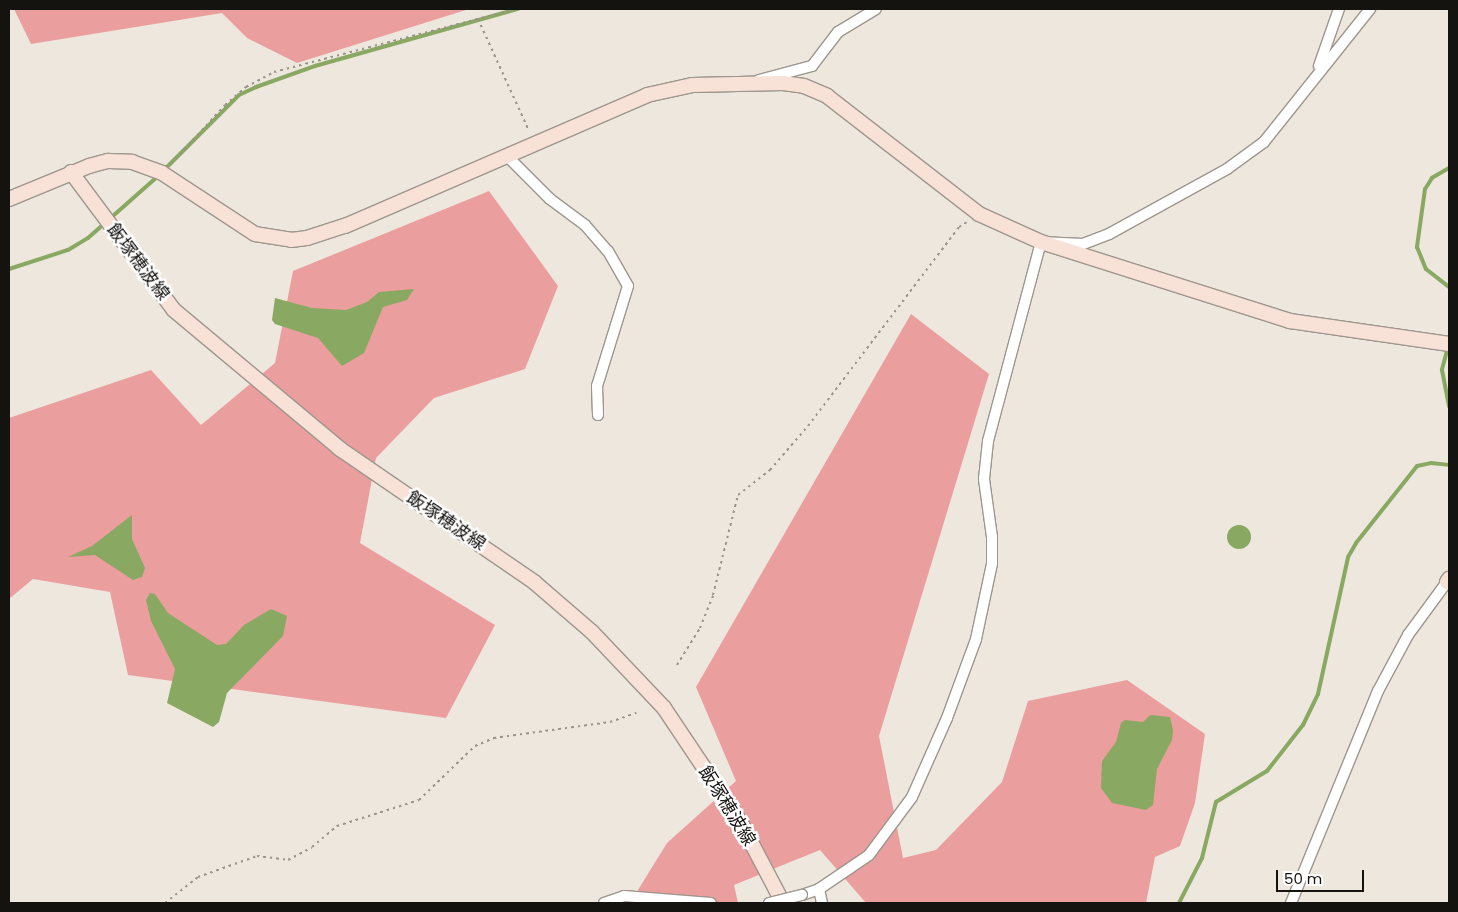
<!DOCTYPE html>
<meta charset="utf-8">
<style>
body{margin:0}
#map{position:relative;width:1458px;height:912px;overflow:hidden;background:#eee7de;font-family:Poppins,"Noto Sans JP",sans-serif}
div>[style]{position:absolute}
.green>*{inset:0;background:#eb9e9e}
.water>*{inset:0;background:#89a861}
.round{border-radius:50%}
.stream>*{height:4px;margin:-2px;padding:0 2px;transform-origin:2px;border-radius:2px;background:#89a861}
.path>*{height:2px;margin-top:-1px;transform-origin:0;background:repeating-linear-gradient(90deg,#98938c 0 2.5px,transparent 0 6.5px)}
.roads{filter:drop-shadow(1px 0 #9d968d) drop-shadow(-1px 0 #9d968d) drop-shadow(0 1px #9d968d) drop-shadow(0 -1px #9d968d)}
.street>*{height:10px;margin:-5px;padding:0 5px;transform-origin:5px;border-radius:5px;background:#fff}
.secondary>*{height:14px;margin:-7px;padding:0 7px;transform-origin:7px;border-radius:7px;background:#f8e1d6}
.bridges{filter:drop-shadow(1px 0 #9d968d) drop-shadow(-1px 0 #9d968d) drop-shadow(0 1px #9d968d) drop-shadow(0 -1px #9d968d)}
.street-bridge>*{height:10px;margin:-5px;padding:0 5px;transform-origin:5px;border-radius:5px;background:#fff}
span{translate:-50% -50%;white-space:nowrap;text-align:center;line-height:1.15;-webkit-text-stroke:5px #fff;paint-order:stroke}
.street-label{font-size:18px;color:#151310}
.frame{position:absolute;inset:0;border:10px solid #151310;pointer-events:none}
.scale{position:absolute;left:1276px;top:870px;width:88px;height:22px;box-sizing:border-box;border:2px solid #151310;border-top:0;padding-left:6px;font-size:15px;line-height:18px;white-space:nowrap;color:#151310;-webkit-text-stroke:4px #fff;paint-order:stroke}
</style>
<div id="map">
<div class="green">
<div style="clip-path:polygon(14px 9px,469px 9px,297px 63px,247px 38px,222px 13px,31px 44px)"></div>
<div style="clip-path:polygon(489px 191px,558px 286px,525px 369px,434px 398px,376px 458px,360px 543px,495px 625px,446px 718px,128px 675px,110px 592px,33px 579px,9px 599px,9px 418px,151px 370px,201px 425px,275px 363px,293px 271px)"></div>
<div style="clip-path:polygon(911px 314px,989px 374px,879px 736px,903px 858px,936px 850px,1002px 782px,1028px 701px,1127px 680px,1205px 734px,1195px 803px,1180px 846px,1155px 857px,1146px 903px,866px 903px,820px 850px,734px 885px,738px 903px,630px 903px,667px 843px,736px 781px,696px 687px)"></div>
</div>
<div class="water">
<div style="clip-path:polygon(414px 289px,407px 300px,383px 307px,364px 353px,342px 366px,318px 338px,275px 324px,272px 320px,275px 298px,312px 308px,346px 310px,367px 302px,379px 292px)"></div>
<div style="clip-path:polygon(132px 515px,132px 539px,145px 568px,142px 577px,133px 580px,95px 555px,68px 557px,92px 546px)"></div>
<div class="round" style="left:1227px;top:525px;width:24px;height:24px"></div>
<div style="clip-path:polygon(150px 593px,155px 594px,168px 613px,217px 645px,226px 644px,244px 625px,271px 609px,287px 616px,283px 636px,227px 693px,219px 722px,213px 727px,167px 703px,175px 669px,151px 621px,146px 600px)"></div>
<div style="clip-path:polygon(1150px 715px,1170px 717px,1173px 730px,1172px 740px,1157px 769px,1153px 805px,1146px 810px,1112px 803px,1101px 788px,1102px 761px,1116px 742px,1121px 723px,1125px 720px,1143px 722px)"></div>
</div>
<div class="stream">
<div style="left:1449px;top:168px;width:20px;rotate:150deg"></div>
<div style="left:1432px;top:178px;width:13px;rotate:122deg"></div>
<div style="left:1425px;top:189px;width:59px;rotate:97.9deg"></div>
<div style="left:1417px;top:247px;width:24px;rotate:68deg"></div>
<div style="left:1426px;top:269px;width:29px;rotate:38deg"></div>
<div style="left:163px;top:171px;width:107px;rotate:-45deg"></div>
<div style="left:239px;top:95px;width:19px;rotate:-25deg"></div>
<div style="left:256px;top:87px;width:63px;rotate:-19.6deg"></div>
<div style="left:315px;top:66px;width:211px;rotate:-15.7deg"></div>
<div style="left:9px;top:269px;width:62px;rotate:-17.9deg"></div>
<div style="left:68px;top:250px;width:23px;rotate:-31deg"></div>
<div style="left:88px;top:238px;width:94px;rotate:-41.5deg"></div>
<div style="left:1448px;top:347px;width:24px;rotate:105deg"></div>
<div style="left:1442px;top:370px;width:37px;rotate:79deg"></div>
<div style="left:1179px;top:903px;width:51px;rotate:-62.9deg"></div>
<div style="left:1202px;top:858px;width:58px;rotate:-76deg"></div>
<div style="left:1216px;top:802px;width:60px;rotate:-31.3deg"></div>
<div style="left:1267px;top:771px;width:58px;rotate:-52deg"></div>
<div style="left:1303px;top:725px;width:34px;rotate:-64deg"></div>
<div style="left:1318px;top:694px;width:140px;rotate:-77.6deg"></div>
<div style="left:1348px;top:557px;width:16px;rotate:-60deg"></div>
<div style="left:1356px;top:543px;width:98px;rotate:-51.6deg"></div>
<div style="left:1417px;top:466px;width:14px;rotate:-12deg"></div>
<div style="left:1431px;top:463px;width:18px;rotate:6deg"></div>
</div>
<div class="path">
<div style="left:478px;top:19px;width:123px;rotate:65.5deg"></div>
<div style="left:171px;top:164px;width:80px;rotate:-47.5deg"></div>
<div style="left:225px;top:105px;width:28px;rotate:-41deg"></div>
<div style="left:246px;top:87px;width:32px;rotate:-28deg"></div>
<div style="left:274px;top:72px;width:250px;rotate:-14.6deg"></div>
<div style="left:677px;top:665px;width:44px;rotate:-58.1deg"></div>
<div style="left:700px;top:628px;width:35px;rotate:-68deg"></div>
<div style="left:713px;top:595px;width:103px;rotate:-76deg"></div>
<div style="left:738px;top:495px;width:41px;rotate:-38deg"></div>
<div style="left:770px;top:470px;width:58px;rotate:-49.2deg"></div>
<div style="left:808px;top:426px;width:250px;rotate:-52.8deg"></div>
<div style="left:959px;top:227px;width:9px;rotate:-32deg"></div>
<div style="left:165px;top:903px;width:42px;rotate:-38.2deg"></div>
<div style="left:198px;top:877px;width:63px;rotate:-19.6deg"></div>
<div style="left:257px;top:856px;width:31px;rotate:7deg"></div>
<div style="left:288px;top:860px;width:27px;rotate:-28deg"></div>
<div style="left:312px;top:847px;width:33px;rotate:-40deg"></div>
<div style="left:337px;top:826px;width:86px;rotate:-17.6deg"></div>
<div style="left:419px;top:800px;width:78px;rotate:-44deg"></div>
<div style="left:475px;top:746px;width:21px;rotate:-23deg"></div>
<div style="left:494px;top:738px;width:117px;rotate:-7.9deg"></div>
<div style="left:610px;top:722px;width:28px;rotate:-19deg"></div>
</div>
<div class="roads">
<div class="street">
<div style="left:1319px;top:66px;width:60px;rotate:-70.7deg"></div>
<div style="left:759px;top:80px;width:55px;rotate:-14.8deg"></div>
<div style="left:812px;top:66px;width:43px;rotate:-52.6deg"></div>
<div style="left:838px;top:32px;width:44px;rotate:-31.2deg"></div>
<div style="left:506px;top:155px;width:62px;rotate:45deg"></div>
<div style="left:550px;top:199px;width:44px;rotate:36.6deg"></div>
<div style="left:585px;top:225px;width:35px;rotate:49deg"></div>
<div style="left:608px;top:251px;width:40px;rotate:60.3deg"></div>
<div style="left:628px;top:286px;width:105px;rotate:107.2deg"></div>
<div style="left:597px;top:386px;width:29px;rotate:88deg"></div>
<div style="left:819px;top:889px;width:14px;rotate:78deg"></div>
<div style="left:802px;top:895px;width:18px;rotate:-19deg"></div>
<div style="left:819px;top:889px;width:60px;rotate:-34.2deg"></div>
<div style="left:869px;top:855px;width:72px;rotate:-53.4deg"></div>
<div style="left:912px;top:797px;width:86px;rotate:-66.1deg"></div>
<div style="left:947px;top:718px;width:84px;rotate:-69.8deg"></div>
<div style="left:976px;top:639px;width:77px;rotate:-78deg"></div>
<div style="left:992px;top:564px;width:27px;rotate:-90deg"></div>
<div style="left:992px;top:537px;width:59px;rotate:-97.9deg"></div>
<div style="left:984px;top:479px;width:38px;rotate:-84deg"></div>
<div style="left:988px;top:441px;width:206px;rotate:-75.1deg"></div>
<div style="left:1041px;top:242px;width:42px;rotate:2.7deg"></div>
<div style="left:1083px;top:244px;width:28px;rotate:-21deg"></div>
<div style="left:1109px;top:234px;width:135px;rotate:-28.8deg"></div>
<div style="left:1227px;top:169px;width:46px;rotate:-36.1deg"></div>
<div style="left:1264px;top:142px;width:170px;rotate:-51.4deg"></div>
<div style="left:604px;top:903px;width:21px;rotate:-19deg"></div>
<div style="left:624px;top:896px;width:87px;rotate:4.6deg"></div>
<div style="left:1291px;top:903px;width:229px;rotate:-67.7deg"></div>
<div style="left:1378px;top:691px;width:64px;rotate:-61.8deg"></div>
<div style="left:1408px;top:635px;width:66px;rotate:-53.7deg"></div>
</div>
<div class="secondary">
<div style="left:71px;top:172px;width:172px;rotate:53.3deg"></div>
<div style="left:174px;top:310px;width:217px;rotate:39.9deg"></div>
<div style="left:340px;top:449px;width:235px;rotate:34.4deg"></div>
<div style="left:534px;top:582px;width:77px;rotate:40.8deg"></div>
<div style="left:592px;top:632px;width:105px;rotate:46.5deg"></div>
<div style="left:664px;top:708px;width:138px;rotate:56.2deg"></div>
<div style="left:741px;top:823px;width:90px;rotate:62.3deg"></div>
<div style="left:9px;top:199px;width:87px;rotate:-22.4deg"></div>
<div style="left:89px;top:166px;width:20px;rotate:-15deg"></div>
<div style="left:108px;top:161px;width:24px;rotate:2deg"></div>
<div style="left:132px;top:162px;width:32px;rotate:20deg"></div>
<div style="left:162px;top:173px;width:111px;rotate:33.3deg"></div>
<div style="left:255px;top:234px;width:36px;rotate:9deg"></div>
<div style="left:291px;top:240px;width:16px;rotate:-7deg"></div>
<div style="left:307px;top:238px;width:40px;rotate:-18deg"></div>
<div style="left:345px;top:226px;width:329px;rotate:-23.4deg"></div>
<div style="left:647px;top:95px;width:46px;rotate:-12.5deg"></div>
<div style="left:692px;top:85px;width:91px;rotate:-1.3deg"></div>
<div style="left:783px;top:83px;width:21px;rotate:8deg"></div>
<div style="left:804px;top:86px;width:25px;rotate:23deg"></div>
<div style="left:827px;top:96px;width:192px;rotate:37.8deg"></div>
<div style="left:979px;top:214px;width:68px;rotate:24.3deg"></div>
<div style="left:1041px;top:242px;width:261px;rotate:17.6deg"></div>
<div style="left:1290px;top:321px;width:161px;rotate:8.2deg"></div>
<div style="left:1447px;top:582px;width:4px;rotate:-56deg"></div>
</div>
</div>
<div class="bridges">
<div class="street-bridge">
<div style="left:769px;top:903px;width:34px;rotate:-14deg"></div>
</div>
</div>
<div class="street-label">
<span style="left:138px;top:262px;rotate:53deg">飯塚穂波線</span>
<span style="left:446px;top:521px;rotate:34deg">飯塚穂波線</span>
<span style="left:727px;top:806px;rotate:58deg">飯塚穂波線</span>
</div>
<div class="frame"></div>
<div class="scale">50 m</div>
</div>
